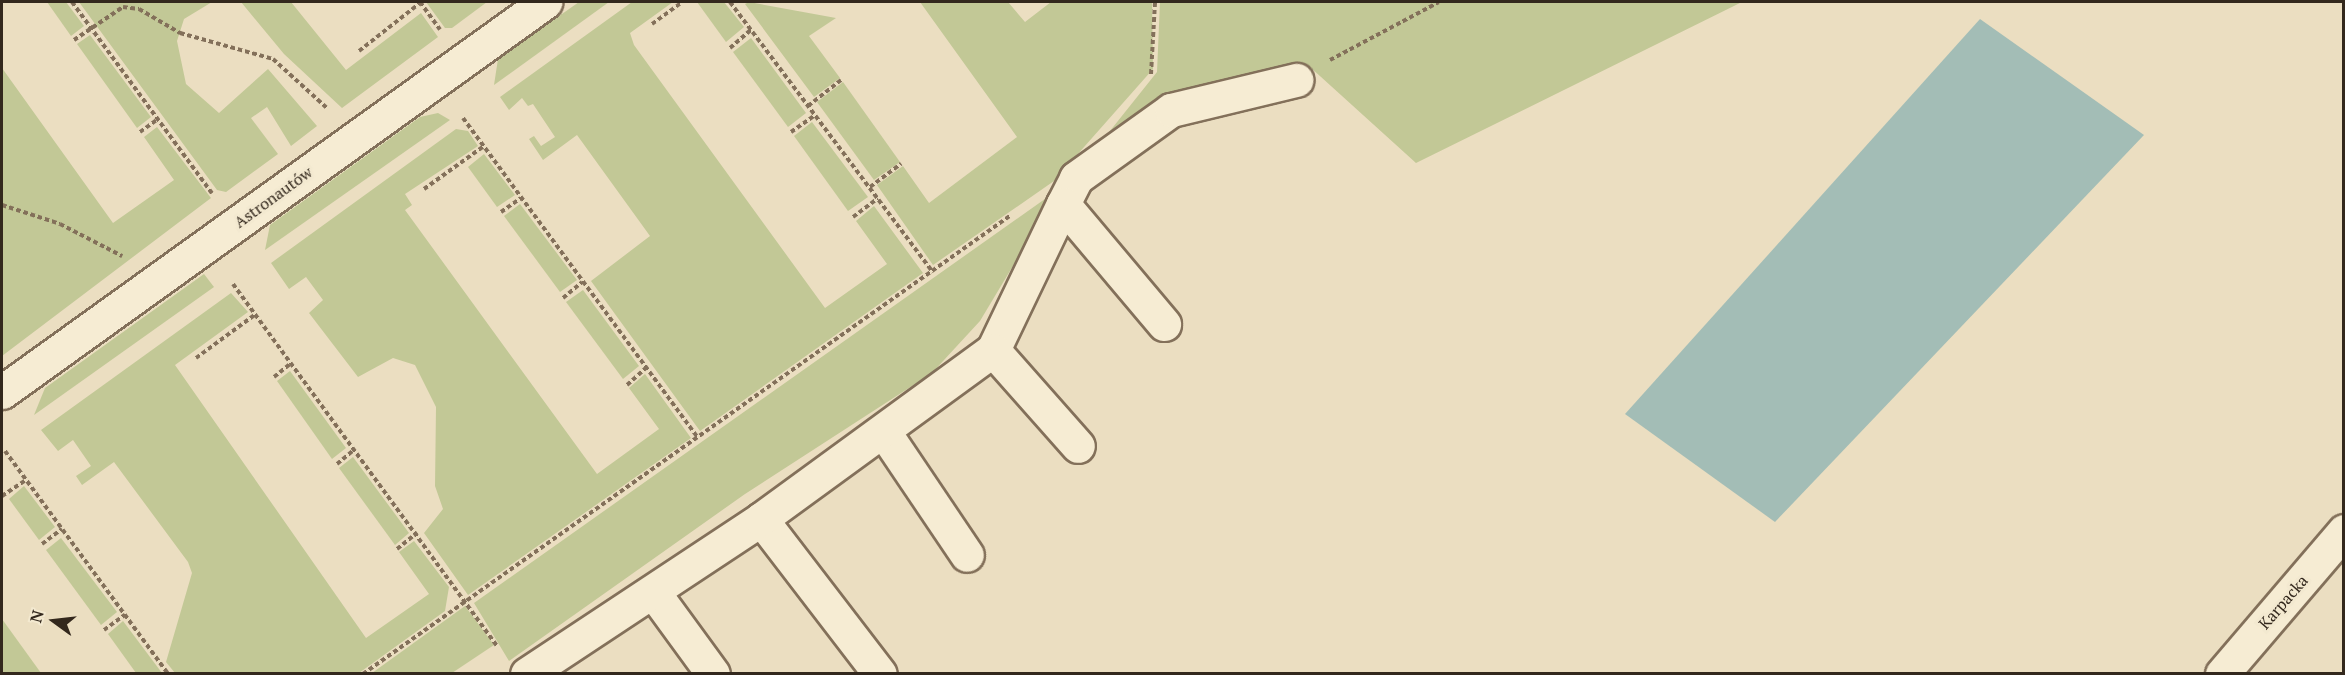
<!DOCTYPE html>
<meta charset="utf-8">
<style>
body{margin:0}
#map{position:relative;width:2345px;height:675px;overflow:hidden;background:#ebdec1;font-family:"PT Serif",serif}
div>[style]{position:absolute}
.green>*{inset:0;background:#c2c896}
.water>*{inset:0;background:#a3bdb6}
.path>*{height:4px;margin-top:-2px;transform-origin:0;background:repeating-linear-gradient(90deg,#83705a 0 4.5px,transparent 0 7.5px)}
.roads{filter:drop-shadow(2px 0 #83705a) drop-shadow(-2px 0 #83705a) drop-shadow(0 2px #83705a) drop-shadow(0 -2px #83705a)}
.minor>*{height:33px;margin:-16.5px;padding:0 16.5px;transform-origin:16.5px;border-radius:16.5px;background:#f6ecd3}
span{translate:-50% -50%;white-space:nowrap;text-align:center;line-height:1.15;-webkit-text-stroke:6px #f3e9d0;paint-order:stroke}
.street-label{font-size:16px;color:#33281d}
.frame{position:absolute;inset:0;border:3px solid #33281d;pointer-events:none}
.north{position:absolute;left:24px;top:591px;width:60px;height:60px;-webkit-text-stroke:4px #f3e9d0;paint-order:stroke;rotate:285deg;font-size:16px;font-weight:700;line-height:24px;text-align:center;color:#33281d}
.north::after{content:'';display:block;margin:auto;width:21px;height:27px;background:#33281d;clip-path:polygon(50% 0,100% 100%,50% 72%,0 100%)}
</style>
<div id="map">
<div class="green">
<div style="clip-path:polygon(47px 2px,66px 2px,84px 26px,71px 36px)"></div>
<div style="clip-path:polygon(79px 2px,212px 2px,184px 19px,177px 41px,186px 84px,219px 113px,268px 69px,317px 126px,291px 146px,267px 107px,251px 118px,278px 154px,226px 192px,217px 190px)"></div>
<div style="clip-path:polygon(241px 2px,291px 2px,346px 70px,421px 13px,438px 37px,342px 108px,284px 54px)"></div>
<div style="clip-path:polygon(426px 2px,487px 2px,452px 28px,445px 28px)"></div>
<div style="clip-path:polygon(579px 2px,609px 2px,494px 85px,498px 59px)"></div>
<div style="clip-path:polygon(632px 2px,673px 2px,630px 33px,634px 45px,825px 308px,887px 264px,856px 221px,874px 206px,923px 273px,700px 431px,591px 281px,650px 236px,577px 135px,543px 160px,529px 139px,534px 136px,541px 146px,555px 137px,533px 104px,528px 106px,522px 98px,509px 110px,500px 97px)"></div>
<div style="clip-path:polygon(697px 2px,724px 2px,744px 27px,726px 42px)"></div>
<div style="clip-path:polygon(749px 2px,836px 18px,809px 36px,840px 78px,814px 97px,745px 4px)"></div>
<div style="clip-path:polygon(920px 2px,1008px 2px,1025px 22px,1051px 2px,1152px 2px,1153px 69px,1054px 181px,933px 265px,877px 185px,903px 166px,929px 203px,1017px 137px)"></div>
<div style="clip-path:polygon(1160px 2px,1742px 2px,1416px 163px,1310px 67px,1163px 96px,1074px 176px,1157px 72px)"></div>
<div style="clip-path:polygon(90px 35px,151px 117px,137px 128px,77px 44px)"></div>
<div style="clip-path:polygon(751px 38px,806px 113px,788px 127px,733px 52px)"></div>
<div style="clip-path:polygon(2px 68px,113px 223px,174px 180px,144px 137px,157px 127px,211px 198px,2px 356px)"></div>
<div style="clip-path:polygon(843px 82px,900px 162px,874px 180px,817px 102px)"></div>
<div style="clip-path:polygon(438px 113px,450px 120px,265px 250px,270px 225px,420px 117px)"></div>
<div style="clip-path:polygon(812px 122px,868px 197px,848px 211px,794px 136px)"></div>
<div style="clip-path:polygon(456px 129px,468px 131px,478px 146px,405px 194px,412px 205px,405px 210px,597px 474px,659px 429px,629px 388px,645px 374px,691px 438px,468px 595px,424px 533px,443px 509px,435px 486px,436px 407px,415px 365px,393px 358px,358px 377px,309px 313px,323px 300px,306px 277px,289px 289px,271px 263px)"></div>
<div style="clip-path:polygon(484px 154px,515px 195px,497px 207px,468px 167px)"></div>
<div style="clip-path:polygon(1059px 189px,980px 321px,932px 373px,745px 494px,509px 661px,474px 603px)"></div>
<div style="clip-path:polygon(520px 204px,577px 280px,560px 292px,504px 216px)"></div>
<div style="clip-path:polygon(204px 274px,214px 287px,34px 415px,45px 388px)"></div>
<div style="clip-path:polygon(583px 290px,639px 366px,623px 379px,566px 302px)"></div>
<div style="clip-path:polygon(231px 293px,248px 312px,175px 365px,366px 638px,429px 594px,399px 552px,414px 541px,449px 587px,445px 611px,359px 673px,175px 673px,166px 662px,192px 573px,188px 562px,114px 462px,82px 485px,76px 476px,91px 466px,73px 440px,58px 451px,41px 430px)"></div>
<div style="clip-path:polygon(290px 371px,346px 448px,332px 459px,277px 381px)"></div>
<div style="clip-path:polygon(353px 457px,409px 533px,395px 545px,339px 468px)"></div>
<div style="clip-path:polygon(24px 486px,55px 527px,39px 540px,9px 499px)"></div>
<div style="clip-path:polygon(61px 538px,117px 612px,101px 625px,46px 550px)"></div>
<div style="clip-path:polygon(465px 606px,494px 645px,452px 673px,372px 673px)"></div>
<div style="clip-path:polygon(2px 619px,41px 673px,2px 673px)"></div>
<div style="clip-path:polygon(123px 621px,162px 673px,136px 673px,108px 634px)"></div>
</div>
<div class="water">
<div style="clip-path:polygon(1980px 19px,2144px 135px,1775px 522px,1625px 414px)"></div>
</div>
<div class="path">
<div style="left:72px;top:2px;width:237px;rotate:53.8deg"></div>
<div style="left:420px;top:2px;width:34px;rotate:54deg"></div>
<div style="left:730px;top:2px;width:338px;rotate:53.1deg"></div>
<div style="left:652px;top:24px;width:37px;rotate:-36deg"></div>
<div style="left:74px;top:40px;width:59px;rotate:-34deg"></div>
<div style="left:123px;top:7px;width:16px;rotate:7deg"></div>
<div style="left:139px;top:9px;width:48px;rotate:30.3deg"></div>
<div style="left:180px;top:33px;width:97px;rotate:15.6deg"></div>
<div style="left:273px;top:59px;width:74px;rotate:42.3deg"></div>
<div style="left:730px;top:48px;width:28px;rotate:-41deg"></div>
<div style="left:359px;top:51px;width:78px;rotate:-38.2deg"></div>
<div style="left:1330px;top:60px;width:123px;rotate:-28deg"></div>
<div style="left:1151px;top:74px;width:72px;rotate:-86.8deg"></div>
<div style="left:808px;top:106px;width:42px;rotate:-38.2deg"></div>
<div style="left:463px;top:118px;width:396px;rotate:53.7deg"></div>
<div style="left:140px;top:132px;width:22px;rotate:-36deg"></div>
<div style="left:791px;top:132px;width:29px;rotate:-35deg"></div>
<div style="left:870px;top:187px;width:39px;rotate:-37deg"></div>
<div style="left:424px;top:189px;width:74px;rotate:-35.6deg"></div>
<div style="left:2px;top:205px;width:61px;rotate:18.1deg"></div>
<div style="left:60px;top:224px;width:70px;rotate:27.3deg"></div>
<div style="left:501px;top:212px;width:24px;rotate:-35deg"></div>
<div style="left:853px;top:217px;width:31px;rotate:-37deg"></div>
<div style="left:233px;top:284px;width:449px;rotate:53.9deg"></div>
<div style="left:563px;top:298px;width:25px;rotate:-40deg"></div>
<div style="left:196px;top:358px;width:74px;rotate:-36.3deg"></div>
<div style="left:274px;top:377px;width:22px;rotate:-39deg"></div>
<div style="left:627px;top:385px;width:25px;rotate:-42deg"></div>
<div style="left:5px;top:451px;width:276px;rotate:53.8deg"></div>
<div style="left:337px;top:464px;width:23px;rotate:-40deg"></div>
<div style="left:2px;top:496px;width:29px;rotate:-34deg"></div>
<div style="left:42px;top:544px;width:25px;rotate:-37deg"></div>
<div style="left:397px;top:549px;width:26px;rotate:-39deg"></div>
<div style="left:104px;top:630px;width:26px;rotate:-36deg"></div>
<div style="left:363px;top:674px;width:794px;rotate:-35.31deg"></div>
</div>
<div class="roads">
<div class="minor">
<div style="left:1063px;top:204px;width:29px;rotate:-63deg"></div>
<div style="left:1076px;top:178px;width:117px;rotate:-35.6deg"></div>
<div style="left:1171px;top:110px;width:129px;rotate:-13.5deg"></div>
<div style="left:993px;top:350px;width:162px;rotate:-64.4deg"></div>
<div style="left:1063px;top:204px;width:157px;rotate:49.9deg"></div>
<div style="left:2px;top:392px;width:669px;rotate:-35.69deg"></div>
<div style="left:884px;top:432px;width:148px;rotate:56deg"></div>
<div style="left:761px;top:519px;width:195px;rotate:52.5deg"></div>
<div style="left:654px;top:593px;width:100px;rotate:53.9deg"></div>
<div style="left:527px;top:674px;width:281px;rotate:-33.5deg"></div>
<div style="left:761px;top:519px;width:287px;rotate:-36.1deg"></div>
<div style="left:993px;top:350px;width:128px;rotate:48.5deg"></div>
<div style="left:2222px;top:674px;width:188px;rotate:-49.5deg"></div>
</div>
</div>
<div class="street-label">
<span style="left:273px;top:197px;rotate:-36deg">Astronautów</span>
<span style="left:2283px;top:602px;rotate:-49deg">Karpacka</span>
</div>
<div class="frame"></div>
<div class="north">N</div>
</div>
